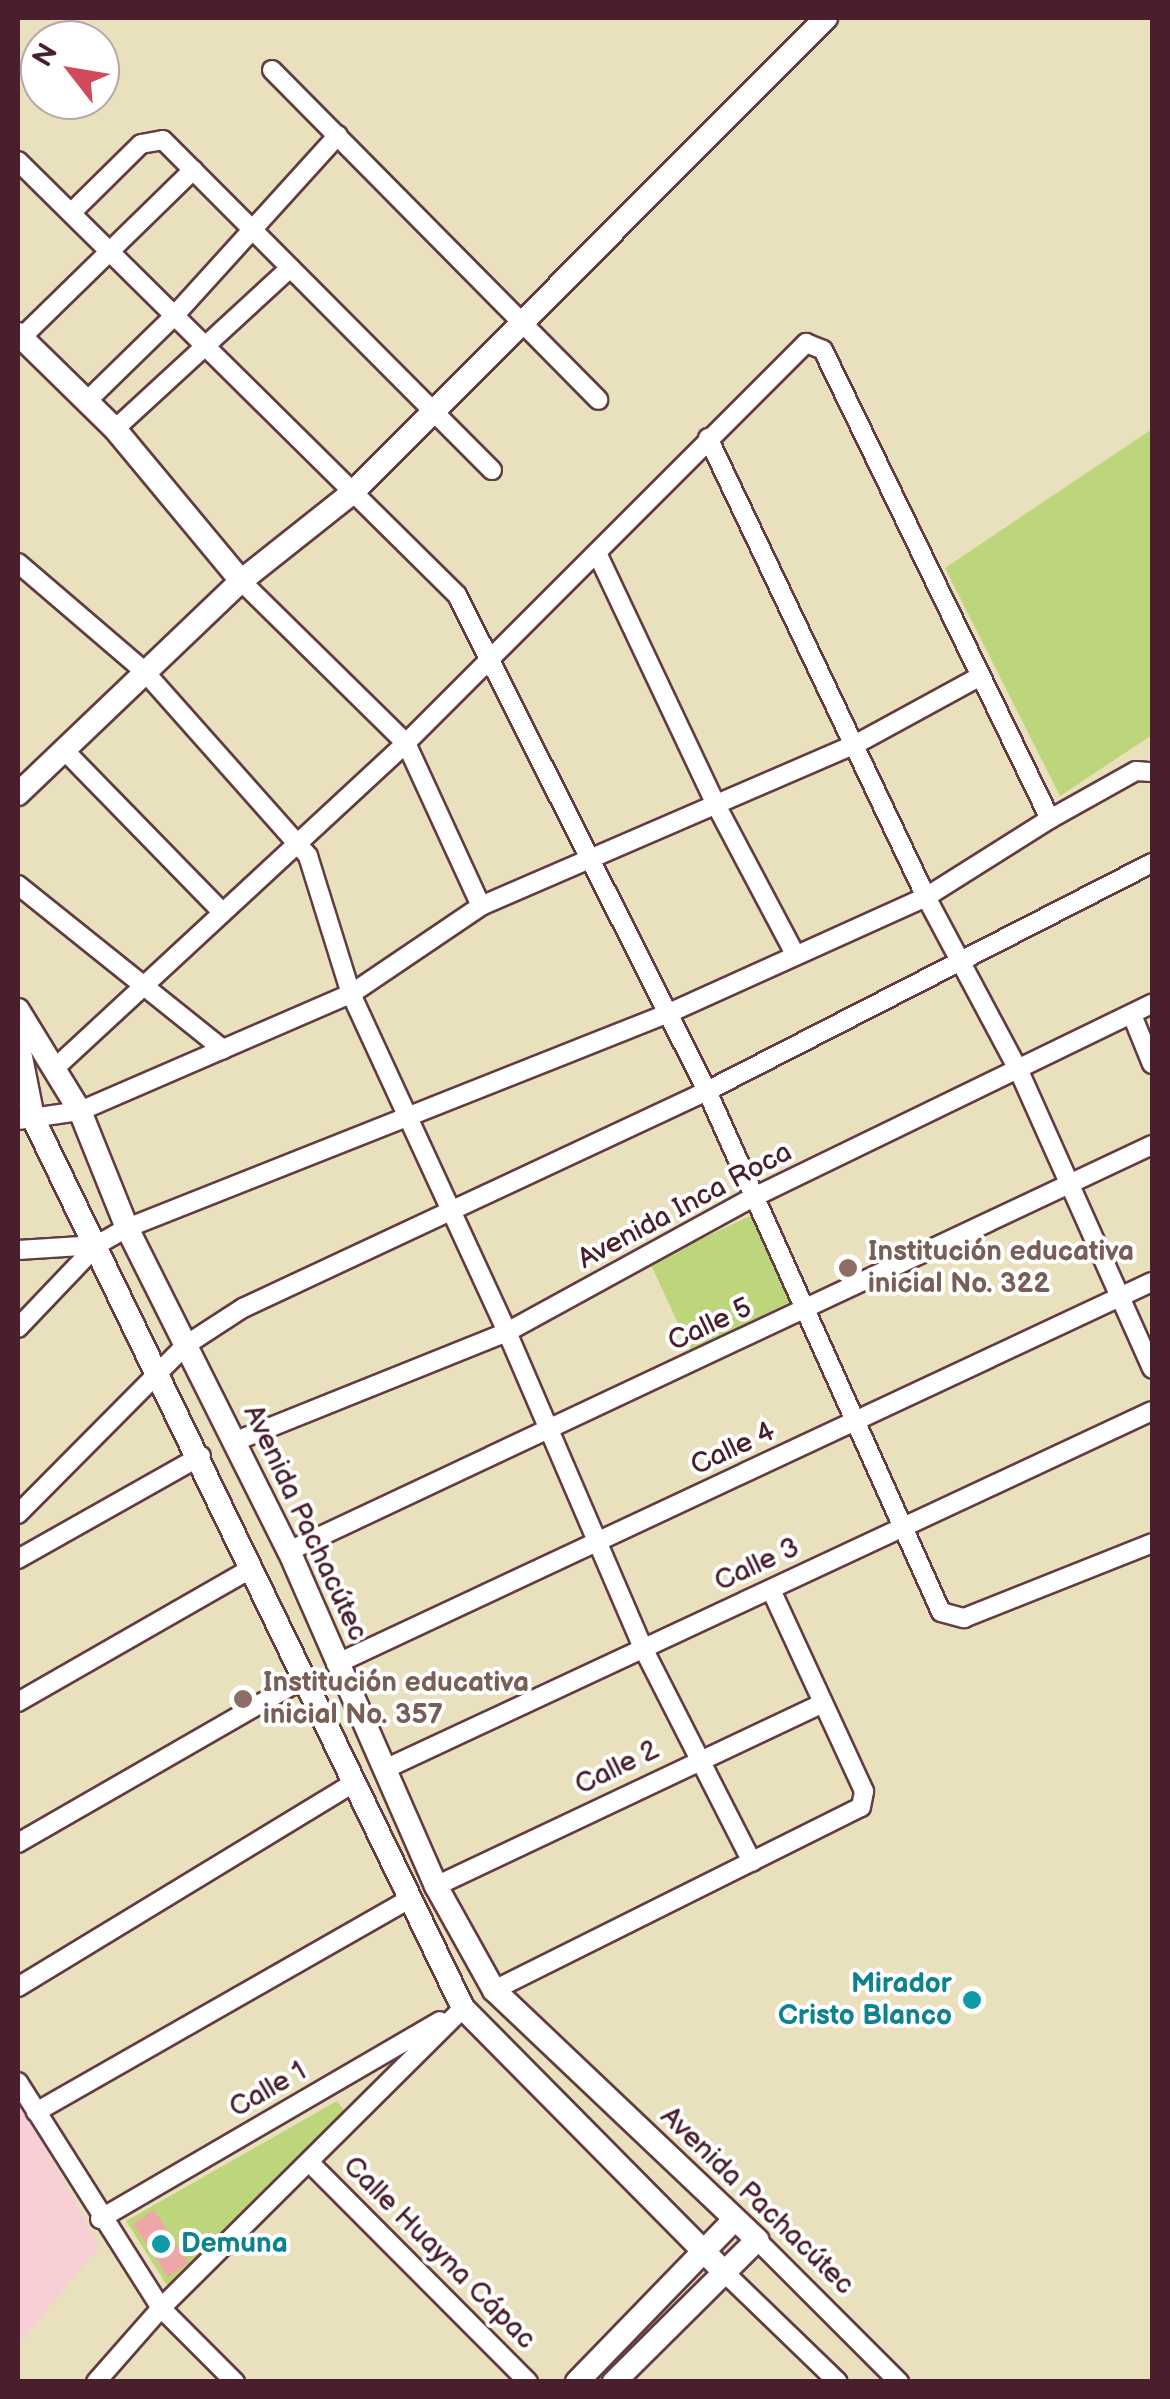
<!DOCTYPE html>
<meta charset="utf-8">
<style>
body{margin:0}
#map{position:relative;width:1170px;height:2399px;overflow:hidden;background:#e9e0bd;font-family:"Balsamiq Sans",sans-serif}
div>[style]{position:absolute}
.built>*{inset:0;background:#f7cfd4}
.green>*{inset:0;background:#bed67b}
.building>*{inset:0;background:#eea7a6}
.roads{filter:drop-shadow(2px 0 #623c41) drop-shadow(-2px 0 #623c41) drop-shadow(0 2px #623c41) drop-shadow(0 -2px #623c41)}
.minor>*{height:18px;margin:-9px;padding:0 9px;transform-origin:9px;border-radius:9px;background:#fff}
.tertiary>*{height:22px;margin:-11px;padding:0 11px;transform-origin:11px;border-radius:11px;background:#fff}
.dots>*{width:28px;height:28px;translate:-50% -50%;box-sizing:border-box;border:5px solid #fff;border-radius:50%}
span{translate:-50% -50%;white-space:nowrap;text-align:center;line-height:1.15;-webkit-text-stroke:8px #fff;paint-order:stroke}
.street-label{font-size:28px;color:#4a1f2b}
.education-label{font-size:28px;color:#785e54;font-weight:700}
.left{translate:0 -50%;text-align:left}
.culture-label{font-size:28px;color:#0d838f;font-weight:700}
.right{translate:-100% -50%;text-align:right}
.frame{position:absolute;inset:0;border:20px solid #4a1f2b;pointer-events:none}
.north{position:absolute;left:20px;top:20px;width:100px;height:100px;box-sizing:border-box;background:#fff;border:2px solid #b7a5aa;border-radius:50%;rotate:301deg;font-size:28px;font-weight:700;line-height:40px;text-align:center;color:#4a1f2b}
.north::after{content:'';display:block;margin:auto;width:35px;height:45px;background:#d1495b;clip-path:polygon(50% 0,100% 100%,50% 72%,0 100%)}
</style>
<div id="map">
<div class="built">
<div style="clip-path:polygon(18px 2099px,100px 2246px,18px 2345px)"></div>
</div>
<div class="green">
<div style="clip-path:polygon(1152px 429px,1152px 735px,1060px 796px,945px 568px)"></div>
<div style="clip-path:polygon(752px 1215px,794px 1300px,691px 1351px,650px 1263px)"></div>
<div style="clip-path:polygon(337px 2101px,346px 2113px,170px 2290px,126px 2221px)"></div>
</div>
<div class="building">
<div style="clip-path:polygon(154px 2210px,189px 2263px,168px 2277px,133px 2224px)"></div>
</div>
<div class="roads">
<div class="minor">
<div style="left:272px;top:70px;width:464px;rotate:45.3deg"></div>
<div style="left:18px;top:161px;width:617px;rotate:44.67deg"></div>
<div style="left:457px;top:595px;width:555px;rotate:63.25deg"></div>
<div style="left:707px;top:1091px;width:571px;rotate:65.81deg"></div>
<div style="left:941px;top:1612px;width:24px;rotate:15deg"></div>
<div style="left:964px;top:1618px;width:202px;rotate:-21.7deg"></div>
<div style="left:71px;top:213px;width:98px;rotate:-44.6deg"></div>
<div style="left:141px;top:144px;width:22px;rotate:-10deg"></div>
<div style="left:163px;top:140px;width:466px;rotate:45.1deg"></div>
<div style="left:23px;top:336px;width:238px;rotate:-44.3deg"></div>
<div style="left:87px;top:401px;width:122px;rotate:-44.3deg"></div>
<div style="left:174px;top:316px;width:244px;rotate:-47.8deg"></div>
<div style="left:115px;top:429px;width:238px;rotate:-42.6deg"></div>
<div style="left:708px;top:438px;width:508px;rotate:64.59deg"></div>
<div style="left:926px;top:897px;width:197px;rotate:61.9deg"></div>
<div style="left:1019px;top:1071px;width:326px;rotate:65.9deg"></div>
<div style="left:597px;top:553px;width:276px;rotate:64.7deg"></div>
<div style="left:715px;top:803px;width:169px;rotate:62.1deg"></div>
<div style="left:18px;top:563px;width:166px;rotate:40.6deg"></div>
<div style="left:144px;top:671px;width:247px;rotate:48.4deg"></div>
<div style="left:308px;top:856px;width:145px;rotate:72.7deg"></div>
<div style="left:351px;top:994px;width:372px;rotate:65.2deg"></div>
<div style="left:507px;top:1332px;width:344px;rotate:66.7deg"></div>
<div style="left:643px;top:1648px;width:240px;rotate:63deg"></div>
<div style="left:241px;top:581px;width:231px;rotate:44.5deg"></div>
<div style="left:406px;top:743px;width:179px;rotate:65.3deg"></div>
<div style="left:67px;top:753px;width:221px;rotate:45.7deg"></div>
<div style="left:18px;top:885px;width:263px;rotate:38.7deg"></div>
<div style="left:1132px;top:1015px;width:53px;rotate:67.8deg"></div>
<div style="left:54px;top:1069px;width:480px;rotate:-42.8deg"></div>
<div style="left:406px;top:743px;width:566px;rotate:-45deg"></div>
<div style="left:806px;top:343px;width:18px;rotate:22deg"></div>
<div style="left:823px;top:350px;width:521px;rotate:64.17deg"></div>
<div style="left:1050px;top:819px;width:98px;rotate:-29.2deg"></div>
<div style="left:1136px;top:771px;width:16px;rotate:4deg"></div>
<div style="left:18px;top:1120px;width:63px;rotate:-8.3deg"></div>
<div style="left:80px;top:1111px;width:295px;rotate:-23.4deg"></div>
<div style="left:351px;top:994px;width:157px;rotate:-34.1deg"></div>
<div style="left:481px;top:906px;width:408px;rotate:-23.4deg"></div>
<div style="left:856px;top:744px;width:138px;rotate:-28.6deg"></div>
<div style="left:18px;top:1250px;width:79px;rotate:-3.6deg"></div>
<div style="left:18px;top:1328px;width:115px;rotate:-46.4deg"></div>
<div style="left:97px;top:1245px;width:34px;rotate:-30deg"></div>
<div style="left:127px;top:1228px;width:583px;rotate:-21.64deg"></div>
<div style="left:669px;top:1013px;width:282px;rotate:-24.3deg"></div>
<div style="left:926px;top:897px;width:146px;rotate:-32.2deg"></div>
<div style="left:236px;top:1441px;width:292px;rotate:-21.9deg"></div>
<div style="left:507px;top:1332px;width:279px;rotate:-28.7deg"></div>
<div style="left:752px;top:1198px;width:445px;rotate:-25.9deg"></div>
<div style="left:18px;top:1514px;width:238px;rotate:-45.2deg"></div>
<div style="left:186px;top:1345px;width:68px;rotate:-33deg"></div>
<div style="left:243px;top:1308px;width:512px;rotate:-25.06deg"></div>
<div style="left:707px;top:1091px;width:500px;rotate:-27.13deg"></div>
<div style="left:289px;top:1551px;width:954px;rotate:-25.19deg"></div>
<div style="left:18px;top:1559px;width:210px;rotate:-29.4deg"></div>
<div style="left:336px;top:1664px;width:901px;rotate:-25.09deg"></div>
<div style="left:18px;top:1702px;width:270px;rotate:-29.8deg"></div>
<div style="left:385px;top:1769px;width:846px;rotate:-25.02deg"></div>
<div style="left:18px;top:1843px;width:329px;rotate:-29.9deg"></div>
<div style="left:436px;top:1886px;width:428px;rotate:-25.3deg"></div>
<div style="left:18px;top:1987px;width:391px;rotate:-31.3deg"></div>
<div style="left:494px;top:1990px;width:410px;rotate:-26.5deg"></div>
<div style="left:861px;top:1807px;width:16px;rotate:-79deg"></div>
<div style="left:864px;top:1791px;width:221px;rotate:-114.8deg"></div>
<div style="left:18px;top:2082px;width:267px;rotate:57.7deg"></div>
<div style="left:161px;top:2308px;width:105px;rotate:45deg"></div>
<div style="left:36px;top:2112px;width:427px;rotate:-29.7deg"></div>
<div style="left:310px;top:2163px;width:309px;rotate:45.1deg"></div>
<div style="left:100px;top:2219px;width:393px;rotate:-30.2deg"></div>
<div style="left:757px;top:2240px;width:201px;rotate:45deg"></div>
<div style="left:724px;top:2272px;width:158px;rotate:44deg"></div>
<div style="left:96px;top:2382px;width:98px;rotate:-48.7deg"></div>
<div style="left:161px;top:2308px;width:426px;rotate:-44.8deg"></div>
</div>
<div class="tertiary">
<div style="left:18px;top:334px;width:136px;rotate:44.4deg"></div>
<div style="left:115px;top:429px;width:197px;rotate:50.3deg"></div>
<div style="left:18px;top:794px;width:308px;rotate:-43.7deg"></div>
<div style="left:241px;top:581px;width:142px;rotate:-38.4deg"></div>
<div style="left:352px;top:493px;width:671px;rotate:-45.06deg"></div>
<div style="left:18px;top:1010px;width:119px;rotate:58.5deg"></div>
<div style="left:80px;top:1111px;width:126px;rotate:68.1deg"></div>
<div style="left:127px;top:1228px;width:361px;rotate:63.4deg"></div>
<div style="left:289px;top:1551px;width:366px;rotate:66.3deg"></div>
<div style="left:436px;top:1886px;width:119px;rotate:60.9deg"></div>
<div style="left:494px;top:1990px;width:363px;rotate:43.5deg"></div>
<div style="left:757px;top:2240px;width:202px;rotate:135.2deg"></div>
<div style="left:18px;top:1042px;width:77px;rotate:78.8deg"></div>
<div style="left:33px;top:1118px;width:988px;rotate:64.21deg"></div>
<div style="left:463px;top:2008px;width:371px;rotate:45.3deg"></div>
<div style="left:577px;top:2382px;width:226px;rotate:-45.9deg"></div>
</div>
</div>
<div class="dots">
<div style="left:848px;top:1268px;background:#8d6e63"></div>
<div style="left:243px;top:1699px;background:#8d6e63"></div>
<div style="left:972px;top:2000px;background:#0f9aa8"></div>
<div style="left:161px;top:2244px;background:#0f9aa8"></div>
</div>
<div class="street-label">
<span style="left:685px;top:1206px;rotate:-28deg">Avenida Inca Roca</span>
<span style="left:710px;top:1325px;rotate:-25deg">Calle 5</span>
<span style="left:733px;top:1449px;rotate:-25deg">Calle 4</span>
<span style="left:305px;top:1523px;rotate:65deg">Avenida Pachacútec</span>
<span style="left:757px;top:1565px;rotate:-25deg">Calle 3</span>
<span style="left:617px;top:1768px;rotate:-26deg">Calle 2</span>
<span style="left:268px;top:2090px;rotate:-30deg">Calle 1</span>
<span style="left:757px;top:2201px;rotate:44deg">Avenida Pachacútec</span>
<span style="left:439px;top:2253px;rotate:45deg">Calle Huayna Cápac</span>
</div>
<div class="education-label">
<span class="left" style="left:868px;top:1268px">Institución educativa<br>inicial No. 322</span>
<span class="left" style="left:263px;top:1699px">Institución educativa<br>inicial No. 357</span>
</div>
<div class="culture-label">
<span class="right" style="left:952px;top:2000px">Mirador<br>Cristo Blanco</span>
<span class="left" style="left:181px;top:2244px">Demuna</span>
</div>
<div class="frame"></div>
<div class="north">N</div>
</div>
